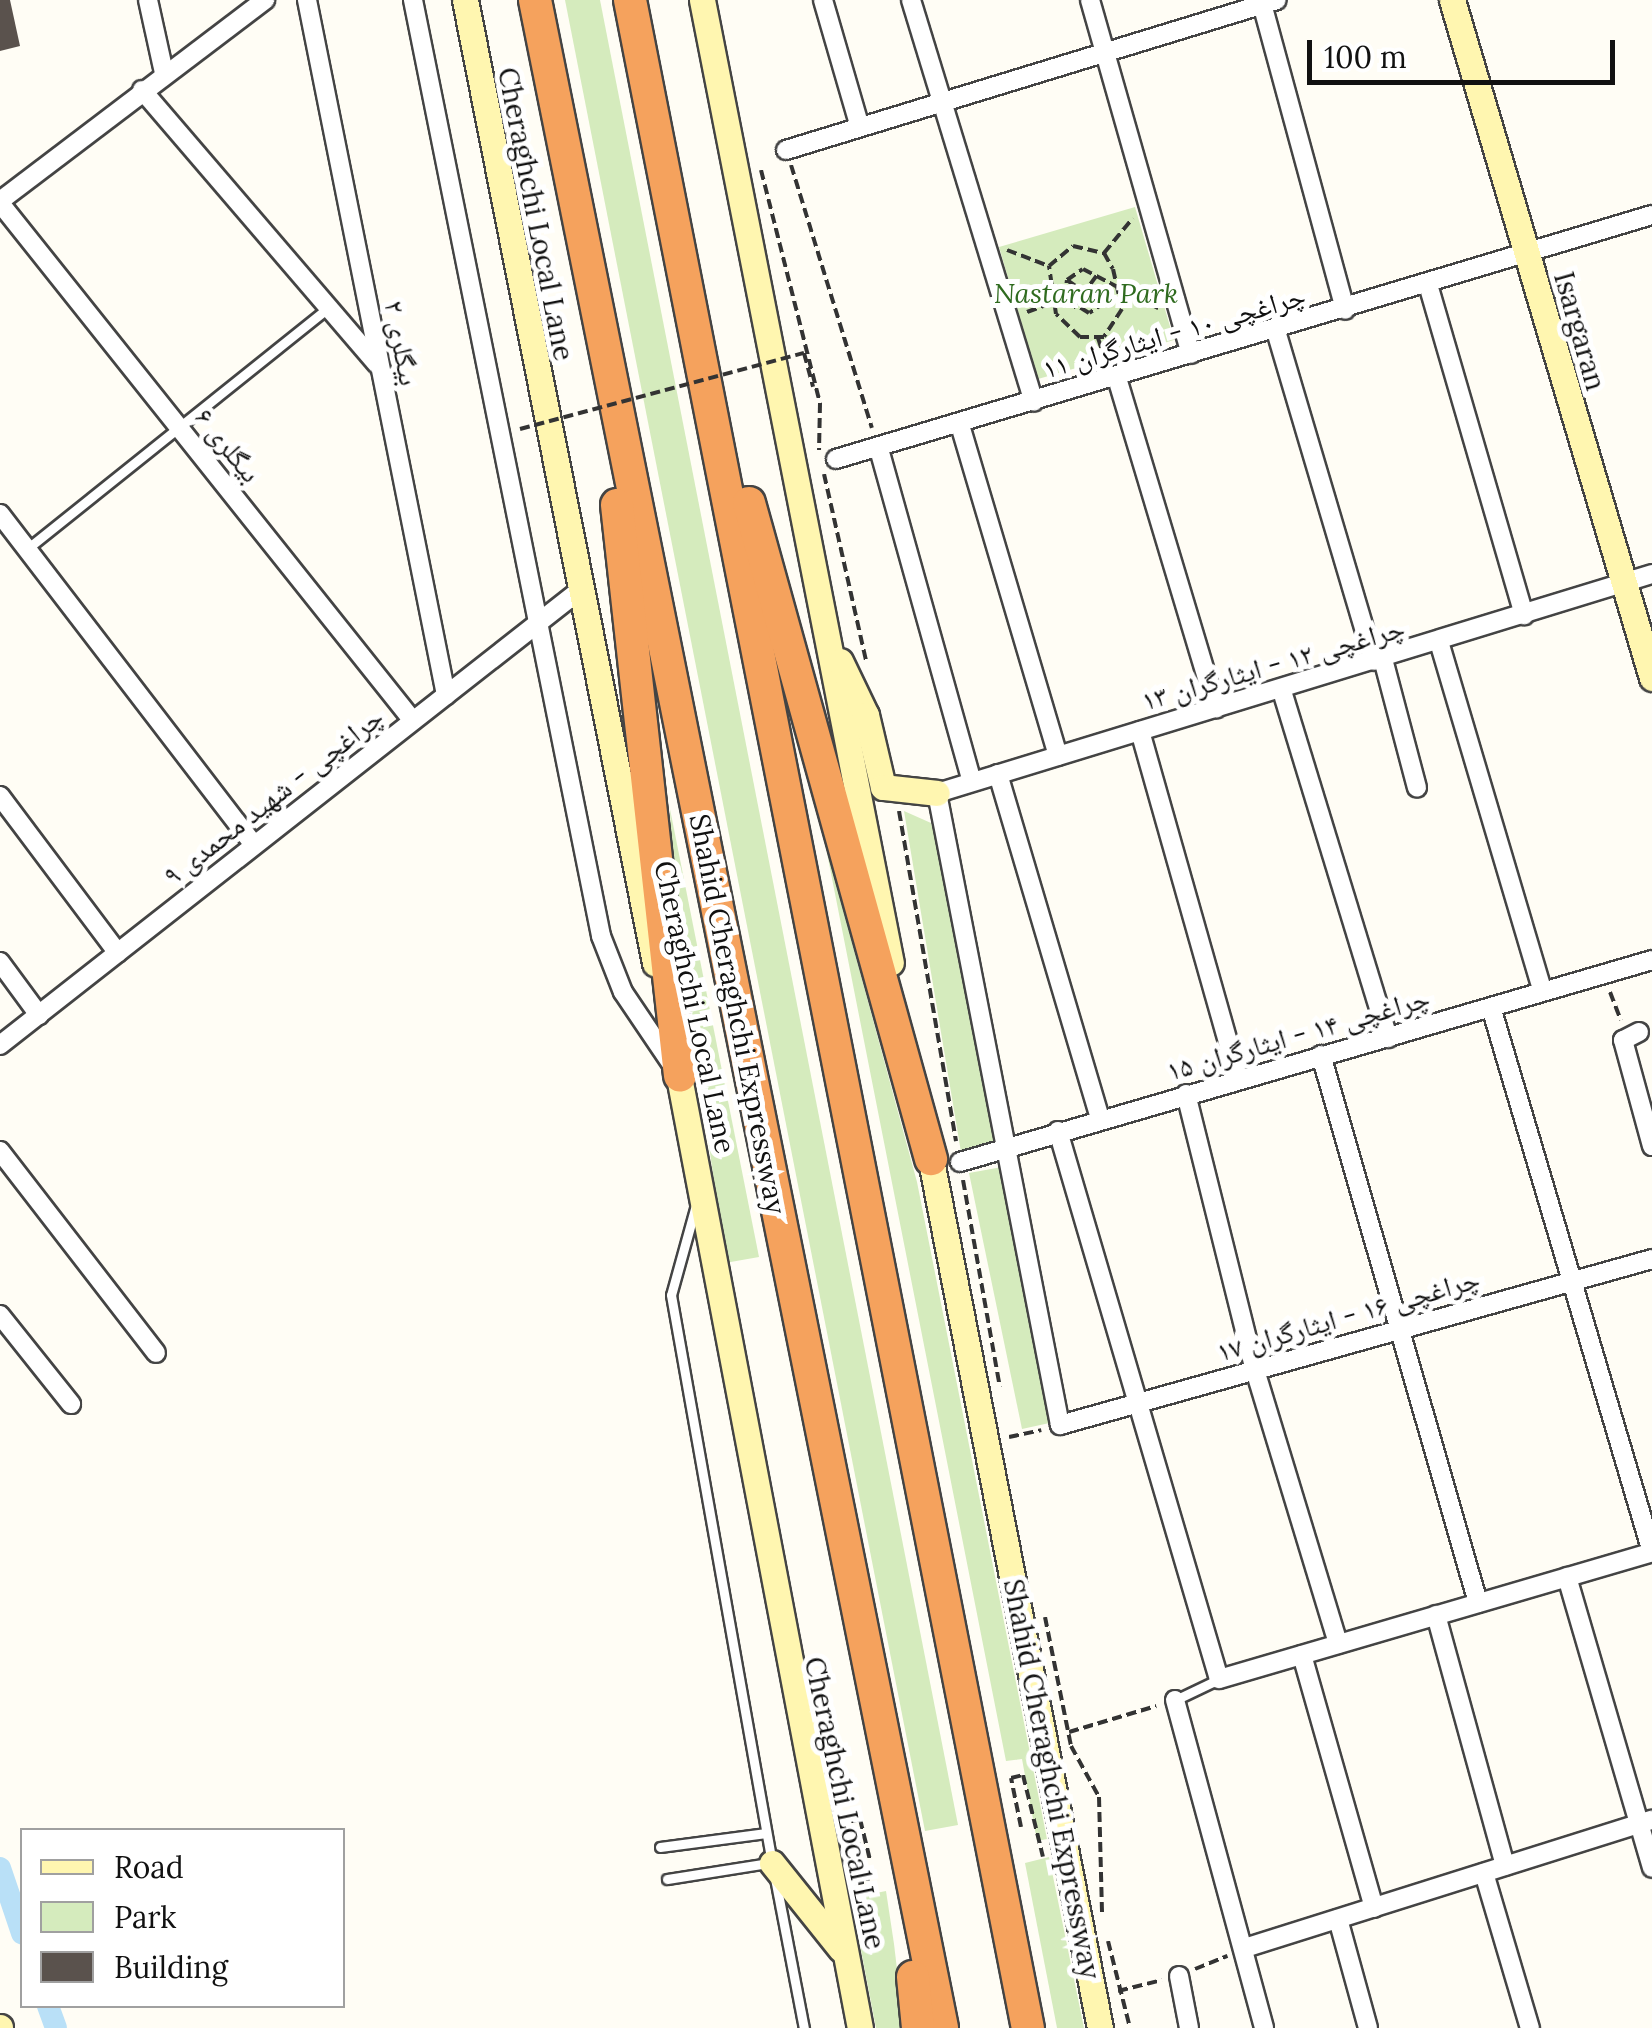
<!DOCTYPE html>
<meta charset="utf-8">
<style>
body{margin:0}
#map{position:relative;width:1652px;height:2028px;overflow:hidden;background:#fffdf5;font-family:Lora,"Noto Naskh Arabic",serif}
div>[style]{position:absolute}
.green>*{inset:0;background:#d5ebbd}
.canal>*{height:22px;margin:-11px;padding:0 11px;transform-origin:11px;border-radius:11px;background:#b9e0f7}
.building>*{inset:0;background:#5a524d}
.path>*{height:4px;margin-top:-2px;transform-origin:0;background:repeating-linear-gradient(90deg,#333 0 10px,transparent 0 15px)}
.roads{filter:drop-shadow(2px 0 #444) drop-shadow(-2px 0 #444) drop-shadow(0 2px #444) drop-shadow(0 -2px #444)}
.lane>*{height:9px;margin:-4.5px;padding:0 4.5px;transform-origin:4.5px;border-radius:4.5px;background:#fff}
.street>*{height:18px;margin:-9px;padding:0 9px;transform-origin:9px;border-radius:9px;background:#fff}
.secondary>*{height:25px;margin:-12.5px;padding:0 12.5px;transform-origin:12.5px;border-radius:12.5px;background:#fff6b0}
.highway>*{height:32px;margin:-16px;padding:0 16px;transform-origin:16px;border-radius:16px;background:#f5a25d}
.path-bridge>*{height:4px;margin-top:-2px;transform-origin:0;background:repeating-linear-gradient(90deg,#333 0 10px,transparent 0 15px)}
span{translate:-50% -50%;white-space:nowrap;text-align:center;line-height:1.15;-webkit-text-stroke:10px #fff;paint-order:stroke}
.street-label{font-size:28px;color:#111}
.park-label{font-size:28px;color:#2f6b1f;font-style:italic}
.legend{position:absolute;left:20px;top:1828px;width:325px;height:180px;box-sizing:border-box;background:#fff;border:2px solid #a0a0a0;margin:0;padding:12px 18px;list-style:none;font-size:30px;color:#111}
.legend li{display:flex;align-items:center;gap:20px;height:50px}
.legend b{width:50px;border:2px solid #a0a0a0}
.scale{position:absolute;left:1307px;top:40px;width:308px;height:45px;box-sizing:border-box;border:5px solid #111;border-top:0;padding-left:12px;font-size:30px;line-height:35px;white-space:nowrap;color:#111;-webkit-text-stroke:8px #fff;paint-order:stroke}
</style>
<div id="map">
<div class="green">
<div style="clip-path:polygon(565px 0,600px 0,958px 1825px,925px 1831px)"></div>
<div style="clip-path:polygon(1135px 207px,1174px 340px,1038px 379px,999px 247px)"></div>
<div style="clip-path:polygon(670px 809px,759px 1257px,725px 1263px,673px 879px)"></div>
<div style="clip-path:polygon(904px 811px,931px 823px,939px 848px,999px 1142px,961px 1152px)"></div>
<div style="clip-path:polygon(825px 843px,917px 1182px,1047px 1839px,1037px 1841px,1022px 1759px,1006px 1761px)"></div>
<div style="clip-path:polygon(1002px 1167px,1054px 1422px,1022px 1429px,969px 1173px)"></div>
<div style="clip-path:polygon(1049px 1857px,1084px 2028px,1057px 2028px,1025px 1863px)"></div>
<div style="clip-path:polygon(886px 1891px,894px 1944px,904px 2028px,876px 2028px,851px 1898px)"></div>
</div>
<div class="canal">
<div style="left:0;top:1868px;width:69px;rotate:71.3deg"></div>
<div style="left:48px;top:2006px;width:23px;rotate:70deg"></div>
</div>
<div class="building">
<div style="clip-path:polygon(0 0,10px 0,20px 46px,0 51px)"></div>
</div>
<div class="path">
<div style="left:791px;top:165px;width:275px;rotate:72.9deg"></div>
<div style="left:761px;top:170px;width:240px;rotate:75.8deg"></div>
<div style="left:820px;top:403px;width:47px;rotate:91.2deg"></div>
<div style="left:1073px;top:246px;width:32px;rotate:13deg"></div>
<div style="left:1104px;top:253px;width:18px;rotate:61deg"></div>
<div style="left:1113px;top:269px;width:41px;rotate:77.3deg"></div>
<div style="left:1122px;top:309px;width:33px;rotate:123deg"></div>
<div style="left:1104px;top:337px;width:24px;rotate:180deg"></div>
<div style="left:1080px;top:337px;width:33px;rotate:-136deg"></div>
<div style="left:1056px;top:314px;width:49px;rotate:-98.3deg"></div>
<div style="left:1049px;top:266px;width:31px;rotate:-40deg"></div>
<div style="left:1007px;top:250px;width:45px;rotate:20.9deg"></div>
<div style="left:1104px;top:253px;width:45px;rotate:-50.4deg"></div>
<div style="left:1067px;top:280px;width:43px;rotate:35.5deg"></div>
<div style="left:1106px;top:285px;width:17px;rotate:93deg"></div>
<div style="left:1105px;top:302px;width:19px;rotate:145deg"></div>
<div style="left:1089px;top:313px;width:28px;rotate:-148deg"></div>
<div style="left:1065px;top:298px;width:18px;rotate:-84deg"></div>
<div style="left:1067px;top:280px;width:19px;rotate:-35deg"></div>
<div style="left:1083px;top:269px;width:85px;rotate:27.5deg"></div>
<div style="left:1073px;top:308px;width:41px;rotate:-54deg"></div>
<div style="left:1027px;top:312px;width:40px;rotate:-20.2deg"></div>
<div style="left:1098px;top:338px;width:20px;rotate:72deg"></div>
<div style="left:804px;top:353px;width:35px;rotate:75deg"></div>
<div style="left:824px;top:474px;width:191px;rotate:77.3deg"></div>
<div style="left:899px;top:811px;width:335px;rotate:80.2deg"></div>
<div style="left:1610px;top:992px;width:30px;rotate:69deg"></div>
<div style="left:963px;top:1180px;width:210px;rotate:79.9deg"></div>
<div style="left:1009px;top:1437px;width:33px;rotate:-12deg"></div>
<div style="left:1045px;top:1617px;width:132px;rotate:78.6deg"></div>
<div style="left:1071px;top:1746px;width:58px;rotate:61.2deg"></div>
<div style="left:1099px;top:1797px;width:115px;rotate:88.5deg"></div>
<div style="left:1069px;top:1732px;width:91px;rotate:-16.6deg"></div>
<div style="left:1021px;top:1827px;width:50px;rotate:-101.5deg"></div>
<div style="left:1011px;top:1778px;width:12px;rotate:-14deg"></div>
<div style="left:1023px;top:1775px;width:84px;rotate:76.3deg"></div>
<div style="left:854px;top:1884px;width:14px;rotate:-12deg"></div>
<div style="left:868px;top:1881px;width:62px;rotate:-104deg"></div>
<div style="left:853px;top:1821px;width:7px;rotate:-16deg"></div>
<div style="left:860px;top:1819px;width:42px;rotate:76.3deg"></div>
<div style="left:1108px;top:1941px;width:90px;rotate:75.8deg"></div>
<div style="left:1195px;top:1969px;width:35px;rotate:-22deg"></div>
<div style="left:1118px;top:1991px;width:45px;rotate:-14deg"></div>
</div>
<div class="roads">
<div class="lane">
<div style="left:27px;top:549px;width:387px;rotate:-38.7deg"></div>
<div style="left:696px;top:1205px;width:93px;rotate:105.5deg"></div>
<div style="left:671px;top:1295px;width:577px;rotate:79.92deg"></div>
<div style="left:1175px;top:1700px;width:49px;rotate:-25.5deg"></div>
<div style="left:660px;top:1847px;width:107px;rotate:-7.5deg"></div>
<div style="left:775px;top:1878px;width:153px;rotate:79.1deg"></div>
<div style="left:667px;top:1879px;width:102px;rotate:-9deg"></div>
</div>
<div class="street">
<div style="left:148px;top:0;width:75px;rotate:77.6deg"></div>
<div style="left:307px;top:0;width:709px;rotate:78.69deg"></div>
<div style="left:413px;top:0;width:955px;rotate:78.64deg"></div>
<div style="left:601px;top:936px;width:60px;rotate:68.6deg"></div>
<div style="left:623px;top:992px;width:89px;rotate:56deg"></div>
<div style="left:823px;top:0;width:132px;rotate:73.8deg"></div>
<div style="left:911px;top:0;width:420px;rotate:73deg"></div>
<div style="left:1090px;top:0;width:368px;rotate:74.1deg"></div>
<div style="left:1261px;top:0;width:321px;rotate:74.8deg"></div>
<div style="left:142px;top:90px;width:361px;rotate:49.4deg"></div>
<div style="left:786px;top:150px;width:513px;rotate:-16.99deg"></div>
<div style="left:0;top:201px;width:333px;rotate:-37.2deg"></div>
<div style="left:0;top:203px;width:662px;rotate:51.43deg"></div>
<div style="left:1429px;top:288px;width:341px;rotate:73.8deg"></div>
<div style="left:1276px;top:331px;width:344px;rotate:73.5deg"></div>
<div style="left:1117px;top:378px;width:345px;rotate:73.3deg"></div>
<div style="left:960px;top:425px;width:345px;rotate:73.5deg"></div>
<div style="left:879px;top:449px;width:345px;rotate:74.4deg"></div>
<div style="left:836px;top:459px;width:852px;rotate:-16.65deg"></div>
<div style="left:0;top:514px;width:417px;rotate:52.5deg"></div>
<div style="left:1652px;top:574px;width:748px;rotate:162.97deg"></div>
<div style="left:937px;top:793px;width:644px;rotate:78.99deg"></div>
<div style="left:1060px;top:1425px;width:615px;rotate:-15.66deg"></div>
<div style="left:1440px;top:645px;width:360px;rotate:73.5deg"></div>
<div style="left:1383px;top:659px;width:133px;rotate:75.2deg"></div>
<div style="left:1282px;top:691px;width:363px;rotate:73deg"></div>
<div style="left:1140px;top:731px;width:361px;rotate:74.2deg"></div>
<div style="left:998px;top:774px;width:359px;rotate:73.5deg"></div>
<div style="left:0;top:796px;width:196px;rotate:53.1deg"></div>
<div style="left:0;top:962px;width:66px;rotate:53.7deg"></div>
<div style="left:1639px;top:1032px;width:18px;rotate:153deg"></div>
<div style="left:1623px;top:1040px;width:110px;rotate:74.7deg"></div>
<div style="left:0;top:1045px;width:737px;rotate:-38.11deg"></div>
<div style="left:1321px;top:1055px;width:570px;rotate:74.01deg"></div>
<div style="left:1186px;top:1094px;width:284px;rotate:76deg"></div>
<div style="left:1255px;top:1370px;width:286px;rotate:73.1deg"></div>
<div style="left:1058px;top:1131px;width:571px;rotate:73.63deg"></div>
<div style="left:1219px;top:1679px;width:451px;rotate:-16.3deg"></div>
<div style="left:1652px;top:1552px;width:568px;rotate:-106.46deg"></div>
<div style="left:0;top:1151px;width:255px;rotate:52.3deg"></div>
<div style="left:960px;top:1162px;width:721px;rotate:-16.27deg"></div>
<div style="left:0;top:1315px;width:114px;rotate:51.4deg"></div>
<div style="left:1567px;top:1577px;width:303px;rotate:73.7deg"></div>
<div style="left:1436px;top:1615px;width:260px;rotate:74.6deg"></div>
<div style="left:1302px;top:1655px;width:263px;rotate:74.1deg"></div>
<div style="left:1175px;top:1700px;width:340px;rotate:74.8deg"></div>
<div style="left:1484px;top:1873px;width:162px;rotate:73.5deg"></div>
<div style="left:1338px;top:1919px;width:113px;rotate:74.6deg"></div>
<div style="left:1245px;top:1948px;width:427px;rotate:-17.5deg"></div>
<div style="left:1179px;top:1976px;width:53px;rotate:79.1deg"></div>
</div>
<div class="secondary">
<div style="left:465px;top:0;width:982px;rotate:78.84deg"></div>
<div style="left:702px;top:0;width:981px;rotate:78.9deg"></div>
<div style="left:1452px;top:0;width:707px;rotate:73.56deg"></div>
<div style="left:840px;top:661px;width:60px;rotate:64.3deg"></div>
<div style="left:866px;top:715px;width:74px;rotate:76.7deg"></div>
<div style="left:883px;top:787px;width:54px;rotate:6.3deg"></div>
<div style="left:676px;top:1061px;width:984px;rotate:79.23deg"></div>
<div style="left:928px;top:1145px;width:900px;rotate:78.98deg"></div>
<div style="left:772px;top:1863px;width:110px;rotate:51.3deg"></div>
<div style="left:0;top:2027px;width:1px;rotate:90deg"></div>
</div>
<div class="highway">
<div style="left:535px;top:0;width:2068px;rotate:78.65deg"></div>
<div style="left:630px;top:0;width:2067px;rotate:78.9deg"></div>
<div style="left:749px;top:503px;width:681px;rotate:74.49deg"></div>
<div style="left:617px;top:505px;width:574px;rotate:83.7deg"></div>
<div style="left:913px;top:1977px;width:51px;rotate:84.4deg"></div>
</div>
</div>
<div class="path-bridge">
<div style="left:520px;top:429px;width:294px;rotate:-15deg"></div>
</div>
<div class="street-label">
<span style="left:536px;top:214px;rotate:79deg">Cheraghchi Local Lane</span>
<span style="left:1580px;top:331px;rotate:74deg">Isargaran</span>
<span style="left:1174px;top:332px;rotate:-16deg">چراغچی ۱۰ - ایثارگران ۱۱</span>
<span style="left:402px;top:343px;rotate:79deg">بیگلری ۲</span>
<span style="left:228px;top:445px;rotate:51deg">بیگلری ۶</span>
<span style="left:1273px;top:664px;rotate:-16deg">چراغچی ۱۲ - ایثارگران ۱۳</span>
<span style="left:273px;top:796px;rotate:-38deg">۹ چراغچی - شهید محمدی</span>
<span style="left:695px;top:1007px;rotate:78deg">Cheraghchi Local Lane</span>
<span style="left:738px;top:1014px;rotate:79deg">Shahid Cheraghchi Expressway</span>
<span style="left:1298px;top:1034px;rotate:-16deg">چراغچی ۱۴ - ایثارگران ۱۵</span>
<span style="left:1348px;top:1315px;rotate:-16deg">چراغچی ۱۶ - ایثارگران ۱۷</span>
<span style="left:1052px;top:1779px;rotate:79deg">Shahid Cheraghchi Expressway</span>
<span style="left:845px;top:1803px;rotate:78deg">Cheraghchi Local Lane</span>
</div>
<div class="park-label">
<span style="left:1086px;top:293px">Nastaran Park</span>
</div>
<ul class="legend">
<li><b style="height:12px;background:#fff6b0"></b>Road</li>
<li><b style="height:28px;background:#d5ebbd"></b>Park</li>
<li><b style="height:28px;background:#5a524d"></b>Building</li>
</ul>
<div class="scale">100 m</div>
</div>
